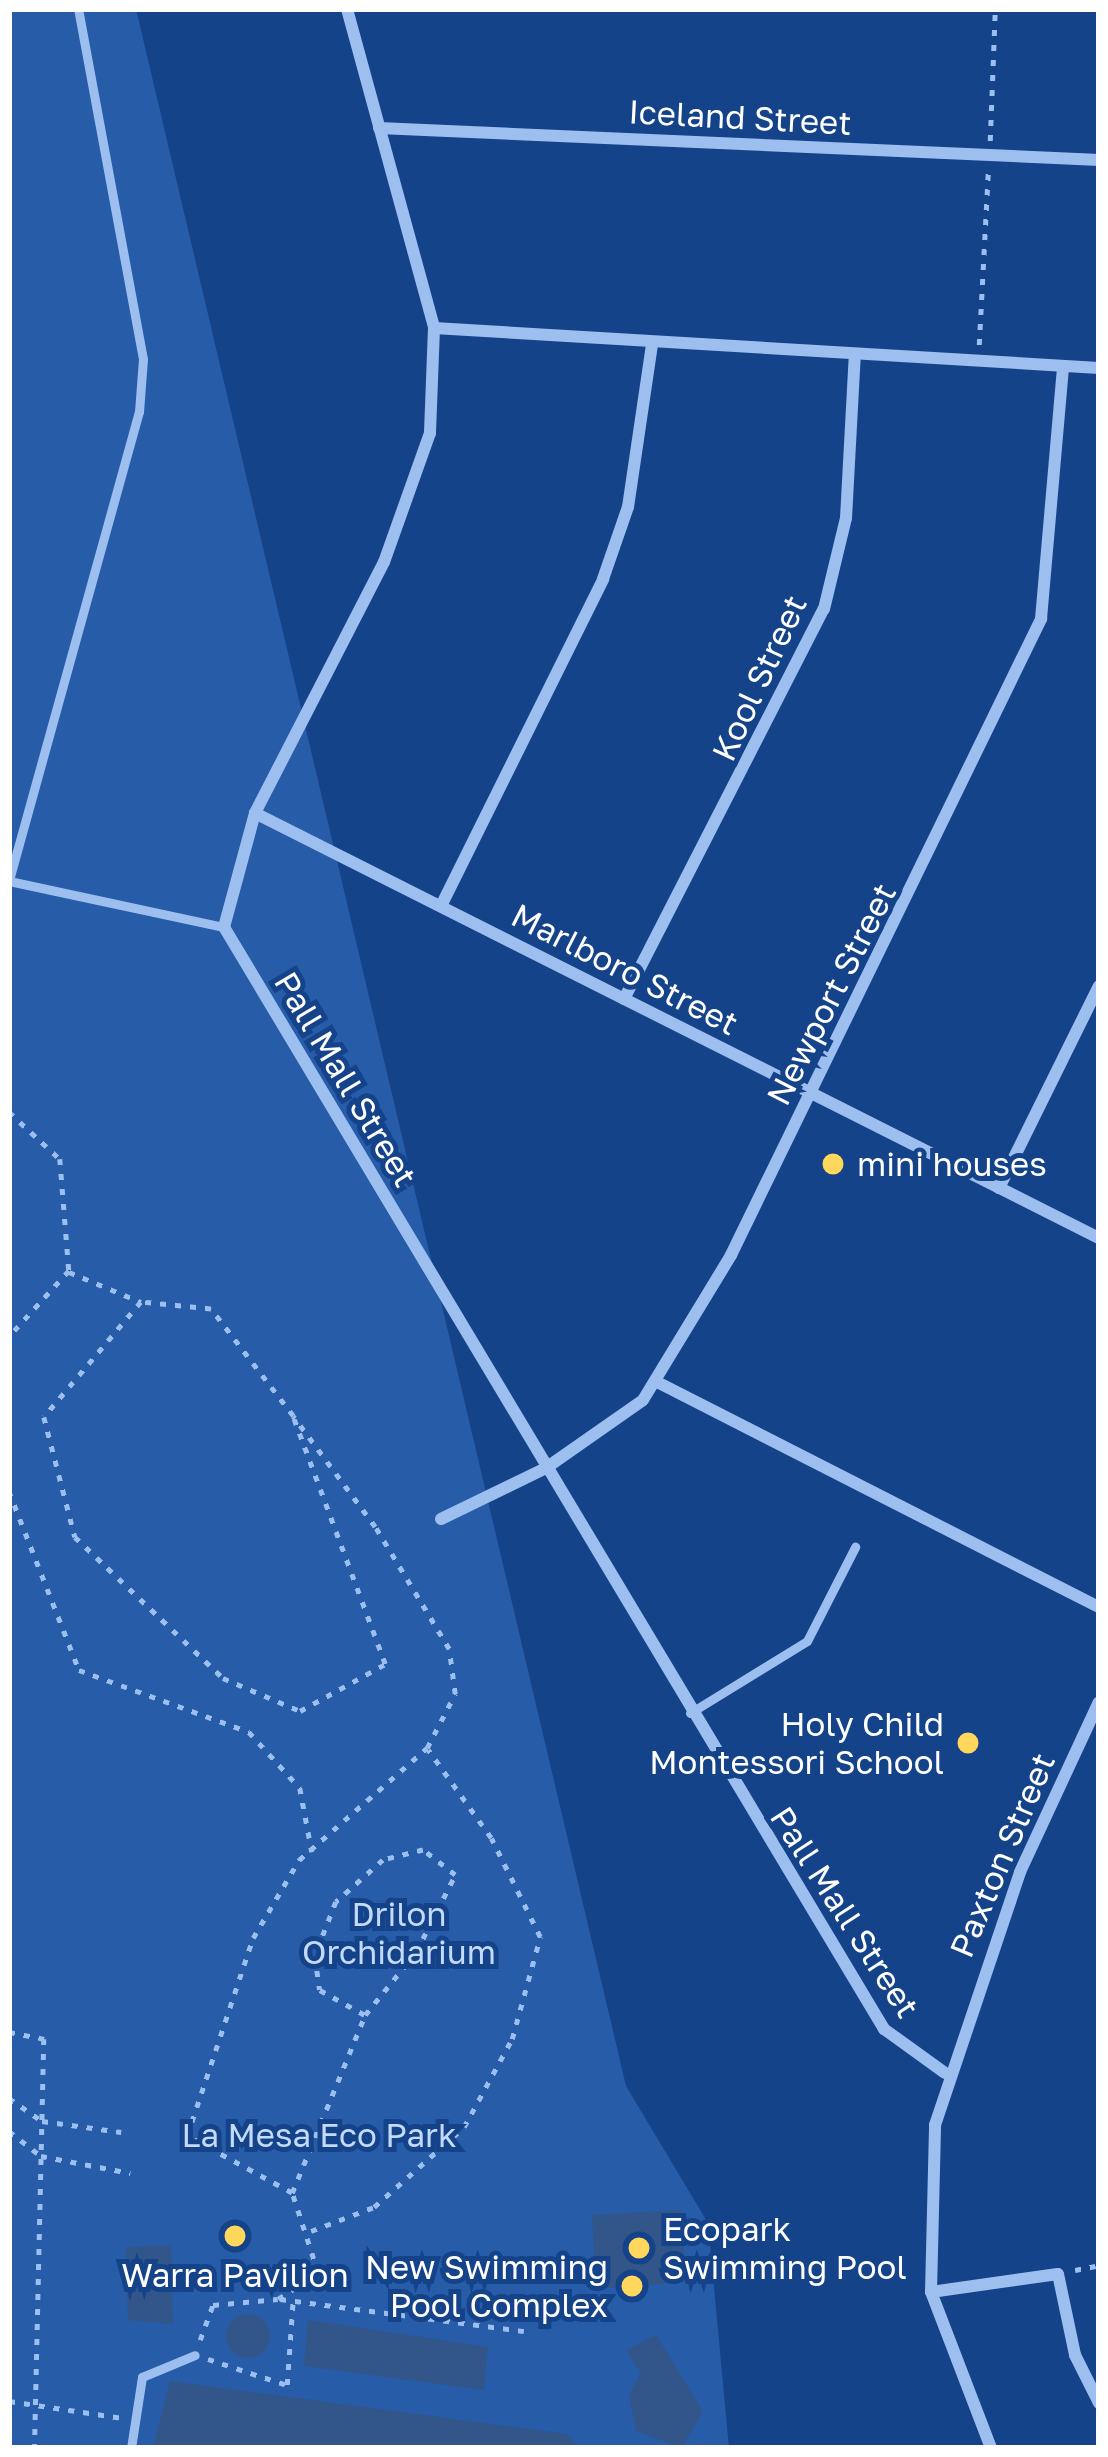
<!DOCTYPE html>
<style>
body{margin:0}
#map{position:relative;width:1108px;height:2457px;overflow:hidden;background:#15438a;font-family:"Golos Text",sans-serif}
div>[style]{position:absolute}
.green>*{inset:0;background:#275ca9}
.water>*{inset:0;background:#32558a}
.round{border-radius:50%}
.path>*{height:4.5px;margin-top:-2.25px;transform-origin:0;background:repeating-linear-gradient(90deg,#9dbfef 0 6px,transparent 0 15px)}
.lane>*{height:9px;margin:-4.5px;padding:0 4.5px;transform-origin:4.5px;border-radius:4.5px;background:#9dbfef}
.street>*{height:12px;margin:-6px;padding:0 6px;transform-origin:6px;border-radius:6px;background:#9dbfef}
.dots>*{width:33px;height:33px;translate:-50% -50%;box-sizing:border-box;border:6px solid #15438a;border-radius:50%}
span{translate:-50% -50%;white-space:nowrap;text-align:center;line-height:1.15;-webkit-text-stroke:10px #15438a;paint-order:stroke}
.street-label{font-size:33px;color:#fff}
.poi-label{font-size:33px;color:#fff}
.left{translate:0 -50%;text-align:left}
.right{translate:-100% -50%;text-align:right}
.park-label{font-size:33px;color:#c4dafb}
.frame{position:absolute;inset:0;border:12px solid #fff;pointer-events:none}
</style>
<div id="map">
<div class="green">
<div style="clip-path:polygon(9px 9px,136px 9px,626px 2086px,708px 2223px,729px 2448px,9px 2448px)"></div>
</div>
<div class="water">
<div style="clip-path:polygon(681px 2210px,686px 2282px,596px 2289px,592px 2215px)"></div>
<div style="clip-path:polygon(171px 2245px,173px 2324px,128px 2320px,126px 2247px)"></div>
<div class="round" style="left:226px;top:2314px;width:44px;height:44px"></div>
<div style="clip-path:polygon(308px 2320px,488px 2347px,484px 2390px,304px 2366px)"></div>
<div style="clip-path:polygon(656px 2335px,703px 2411px,682px 2448px,636px 2431px,629px 2395px,641px 2373px,626px 2350px)"></div>
<div style="clip-path:polygon(170px 2381px,567px 2434px,580px 2448px,153px 2448px)"></div>
</div>
<div class="path">
<div style="left:990px;top:141px;width:132px;rotate:-87.8deg"></div>
<div style="left:979px;top:345px;width:174px;rotate:-87deg"></div>
<div style="left:9px;top:1112px;width:69px;rotate:42.7deg"></div>
<div style="left:60px;top:1159px;width:112px;rotate:85.4deg"></div>
<div style="left:69px;top:1271px;width:89px;rotate:132.3deg"></div>
<div style="left:69px;top:1272px;width:78px;rotate:22.6deg"></div>
<div style="left:9px;top:1491px;width:192px;rotate:68.6deg"></div>
<div style="left:79px;top:1670px;width:181px;rotate:20deg"></div>
<div style="left:249px;top:1732px;width:76px;rotate:47.7deg"></div>
<div style="left:300px;top:1788px;width:65px;rotate:79.4deg"></div>
<div style="left:9px;top:2032px;width:36px;rotate:11deg"></div>
<div style="left:44px;top:2039px;width:409px;rotate:91.3deg"></div>
<div style="left:9px;top:2098px;width:40px;rotate:34.9deg"></div>
<div style="left:42px;top:2121px;width:80px;rotate:7.9deg"></div>
<div style="left:9px;top:2131px;width:41px;rotate:38deg"></div>
<div style="left:41px;top:2156px;width:91px;rotate:10.8deg"></div>
<div style="left:292px;top:2193px;width:192px;rotate:-67.7deg"></div>
<div style="left:365px;top:2015px;width:81px;rotate:-51deg"></div>
<div style="left:416px;top:1952px;width:86px;rotate:-63.1deg"></div>
<div style="left:455px;top:1875px;width:41px;rotate:-142deg"></div>
<div style="left:423px;top:1850px;width:41px;rotate:166deg"></div>
<div style="left:383px;top:1860px;width:63px;rotate:138.2deg"></div>
<div style="left:336px;top:1902px;width:58px;rotate:111.3deg"></div>
<div style="left:315px;top:1956px;width:34px;rotate:82deg"></div>
<div style="left:320px;top:1990px;width:51px;rotate:29.1deg"></div>
<div style="left:311px;top:2231px;width:67px;rotate:-20.9deg"></div>
<div style="left:374px;top:2207px;width:120px;rotate:-41.6deg"></div>
<div style="left:464px;top:2127px;width:100px;rotate:-61.4deg"></div>
<div style="left:512px;top:2039px;width:106px;rotate:-74.6deg"></div>
<div style="left:540px;top:1937px;width:110px;rotate:-116.3deg"></div>
<div style="left:491px;top:1838px;width:108px;rotate:-125.6deg"></div>
<div style="left:1075px;top:2270px;width:21px;rotate:-11deg"></div>
<div style="left:280px;top:2299px;width:246px;rotate:7.5deg"></div>
<div style="left:200px;top:2340px;width:37px;rotate:-70deg"></div>
<div style="left:213px;top:2305px;width:65px;rotate:-5.3deg"></div>
<div style="left:278px;top:2299px;width:48px;rotate:-33deg"></div>
<div style="left:318px;top:2273px;width:84px;rotate:-108deg"></div>
<div style="left:292px;top:2193px;width:119px;rotate:-151.5deg"></div>
<div style="left:187px;top:2136px;width:209px;rotate:-71.6deg"></div>
<div style="left:253px;top:1938px;width:91px;rotate:-59.5deg"></div>
<div style="left:299px;top:1860px;width:170px;rotate:-41.2deg"></div>
<div style="left:427px;top:1748px;width:61px;rotate:-62.6deg"></div>
<div style="left:455px;top:1694px;width:45px;rotate:-97.6deg"></div>
<div style="left:449px;top:1649px;width:143px;rotate:-121.2deg"></div>
<div style="left:375px;top:1527px;width:138px;rotate:-126.5deg"></div>
<div style="left:293px;top:1416px;width:135px;rotate:-127.5deg"></div>
<div style="left:211px;top:1309px;width:70px;rotate:-174.3deg"></div>
<div style="left:141px;top:1302px;width:150px;rotate:130.1deg"></div>
<div style="left:44px;top:1417px;width:124px;rotate:75.5deg"></div>
<div style="left:75px;top:1537px;width:204px;rotate:43.6deg"></div>
<div style="left:223px;top:1678px;width:84px;rotate:23.2deg"></div>
<div style="left:300px;top:1711px;width:97px;rotate:-28.9deg"></div>
<div style="left:385px;top:1664px;width:265px;rotate:-110.4deg"></div>
<div style="left:208px;top:2359px;width:83px;rotate:18.2deg"></div>
<div style="left:287px;top:2385px;width:85px;rotate:-86deg"></div>
<div style="left:9px;top:2401px;width:115px;rotate:8.5deg"></div>
</div>
<div class="lane">
<div style="left:9px;top:880px;width:486px;rotate:-74.5deg"></div>
<div style="left:139px;top:412px;width:53px;rotate:-85.7deg"></div>
<div style="left:143px;top:359px;width:356px;rotate:-100.5deg"></div>
<div style="left:9px;top:881px;width:220px;rotate:12.1deg"></div>
<div style="left:690px;top:1713px;width:137px;rotate:-31.6deg"></div>
<div style="left:807px;top:1641px;width:106px;rotate:-62.9deg"></div>
<div style="left:131px;top:2448px;width:72px;rotate:-81.2deg"></div>
<div style="left:142px;top:2377px;width:57px;rotate:-22.5deg"></div>
</div>
<div class="street">
<div style="left:347px;top:9px;width:331px;rotate:74.7deg"></div>
<div style="left:434px;top:328px;width:105px;rotate:92.2deg"></div>
<div style="left:430px;top:433px;width:137px;rotate:109.6deg"></div>
<div style="left:384px;top:562px;width:282px;rotate:117.2deg"></div>
<div style="left:255px;top:813px;width:118px;rotate:105.2deg"></div>
<div style="left:224px;top:927px;width:1285px;rotate:59.08deg"></div>
<div style="left:884px;top:2029px;width:75px;rotate:35.8deg"></div>
<div style="left:379px;top:128px;width:721px;rotate:2.54deg"></div>
<div style="left:434px;top:328px;width:666px;rotate:3.44deg"></div>
<div style="left:255px;top:813px;width:945px;rotate:26.73deg"></div>
<div style="left:441px;top:906px;width:365px;rotate:-63.6deg"></div>
<div style="left:603px;top:579px;width:76px;rotate:-70.9deg"></div>
<div style="left:628px;top:507px;width:165px;rotate:-81.6deg"></div>
<div style="left:624px;top:999px;width:438px;rotate:-62.9deg"></div>
<div style="left:824px;top:609px;width:94px;rotate:-76.4deg"></div>
<div style="left:846px;top:518px;width:164px;rotate:-86.9deg"></div>
<div style="left:999px;top:1188px;width:225px;rotate:-63.7deg"></div>
<div style="left:659px;top:1383px;width:494px;rotate:27deg"></div>
<div style="left:441px;top:1519px;width:117px;rotate:-25.9deg"></div>
<div style="left:546px;top:1468px;width:118px;rotate:-35deg"></div>
<div style="left:643px;top:1400px;width:170px;rotate:-58.7deg"></div>
<div style="left:731px;top:1255px;width:708px;rotate:-64.01deg"></div>
<div style="left:1041px;top:619px;width:254px;rotate:-85deg"></div>
<div style="left:931px;top:2292px;width:128px;rotate:-8.1deg"></div>
<div style="left:1058px;top:2274px;width:83px;rotate:78.1deg"></div>
<div style="left:1075px;top:2355px;width:54px;rotate:63.4deg"></div>
<div style="left:991px;top:2448px;width:167px;rotate:-111deg"></div>
<div style="left:931px;top:2292px;width:167px;rotate:-88.6deg"></div>
<div style="left:935px;top:2125px;width:267px;rotate:-71.4deg"></div>
<div style="left:1020px;top:1872px;width:187px;rotate:-65.1deg"></div>
</div>
<div class="dots">
<div style="left:833px;top:1164px;background:#ffd75c"></div>
<div style="left:968px;top:1743px;background:#ffd75c"></div>
<div style="left:235px;top:2236px;background:#ffd75c"></div>
<div style="left:639px;top:2248px;background:#ffd75c"></div>
<div style="left:632px;top:2286px;background:#ffd75c"></div>
</div>
<div class="street-label">
<span style="left:740px;top:117px;rotate:3deg">Iceland Street</span>
<span style="left:759px;top:678px;rotate:-65deg">Kool Street</span>
<span style="left:625px;top:969px;rotate:27deg">Marlboro Street</span>
<span style="left:831px;top:994px;rotate:-63deg">Newport Street</span>
<span style="left:346px;top:1079px;rotate:59deg">Pall Mall Street</span>
<span style="left:1002px;top:1855px;rotate:-67deg">Paxton Street</span>
<span style="left:845px;top:1912px;rotate:57deg">Pall Mall Street</span>
</div>
<div class="poi-label">
<span class="left" style="left:857px;top:1164px">mini houses</span>
<span class="right" style="left:944px;top:1743px">Holy Child<br>Montessori School</span>
<span class="left" style="left:663px;top:2248px">Ecopark<br>Swimming Pool</span>
<span class="right" style="left:608px;top:2286px">New Swimming<br>Pool Complex</span>
<span style="left:235px;top:2275px">Warra Pavilion</span>
</div>
<div class="park-label">
<span style="left:399px;top:1933px">Drilon<br>Orchidarium</span>
<span style="left:319px;top:2135px">La Mesa Eco Park</span>
</div>
<div class="frame"></div>
</div>
